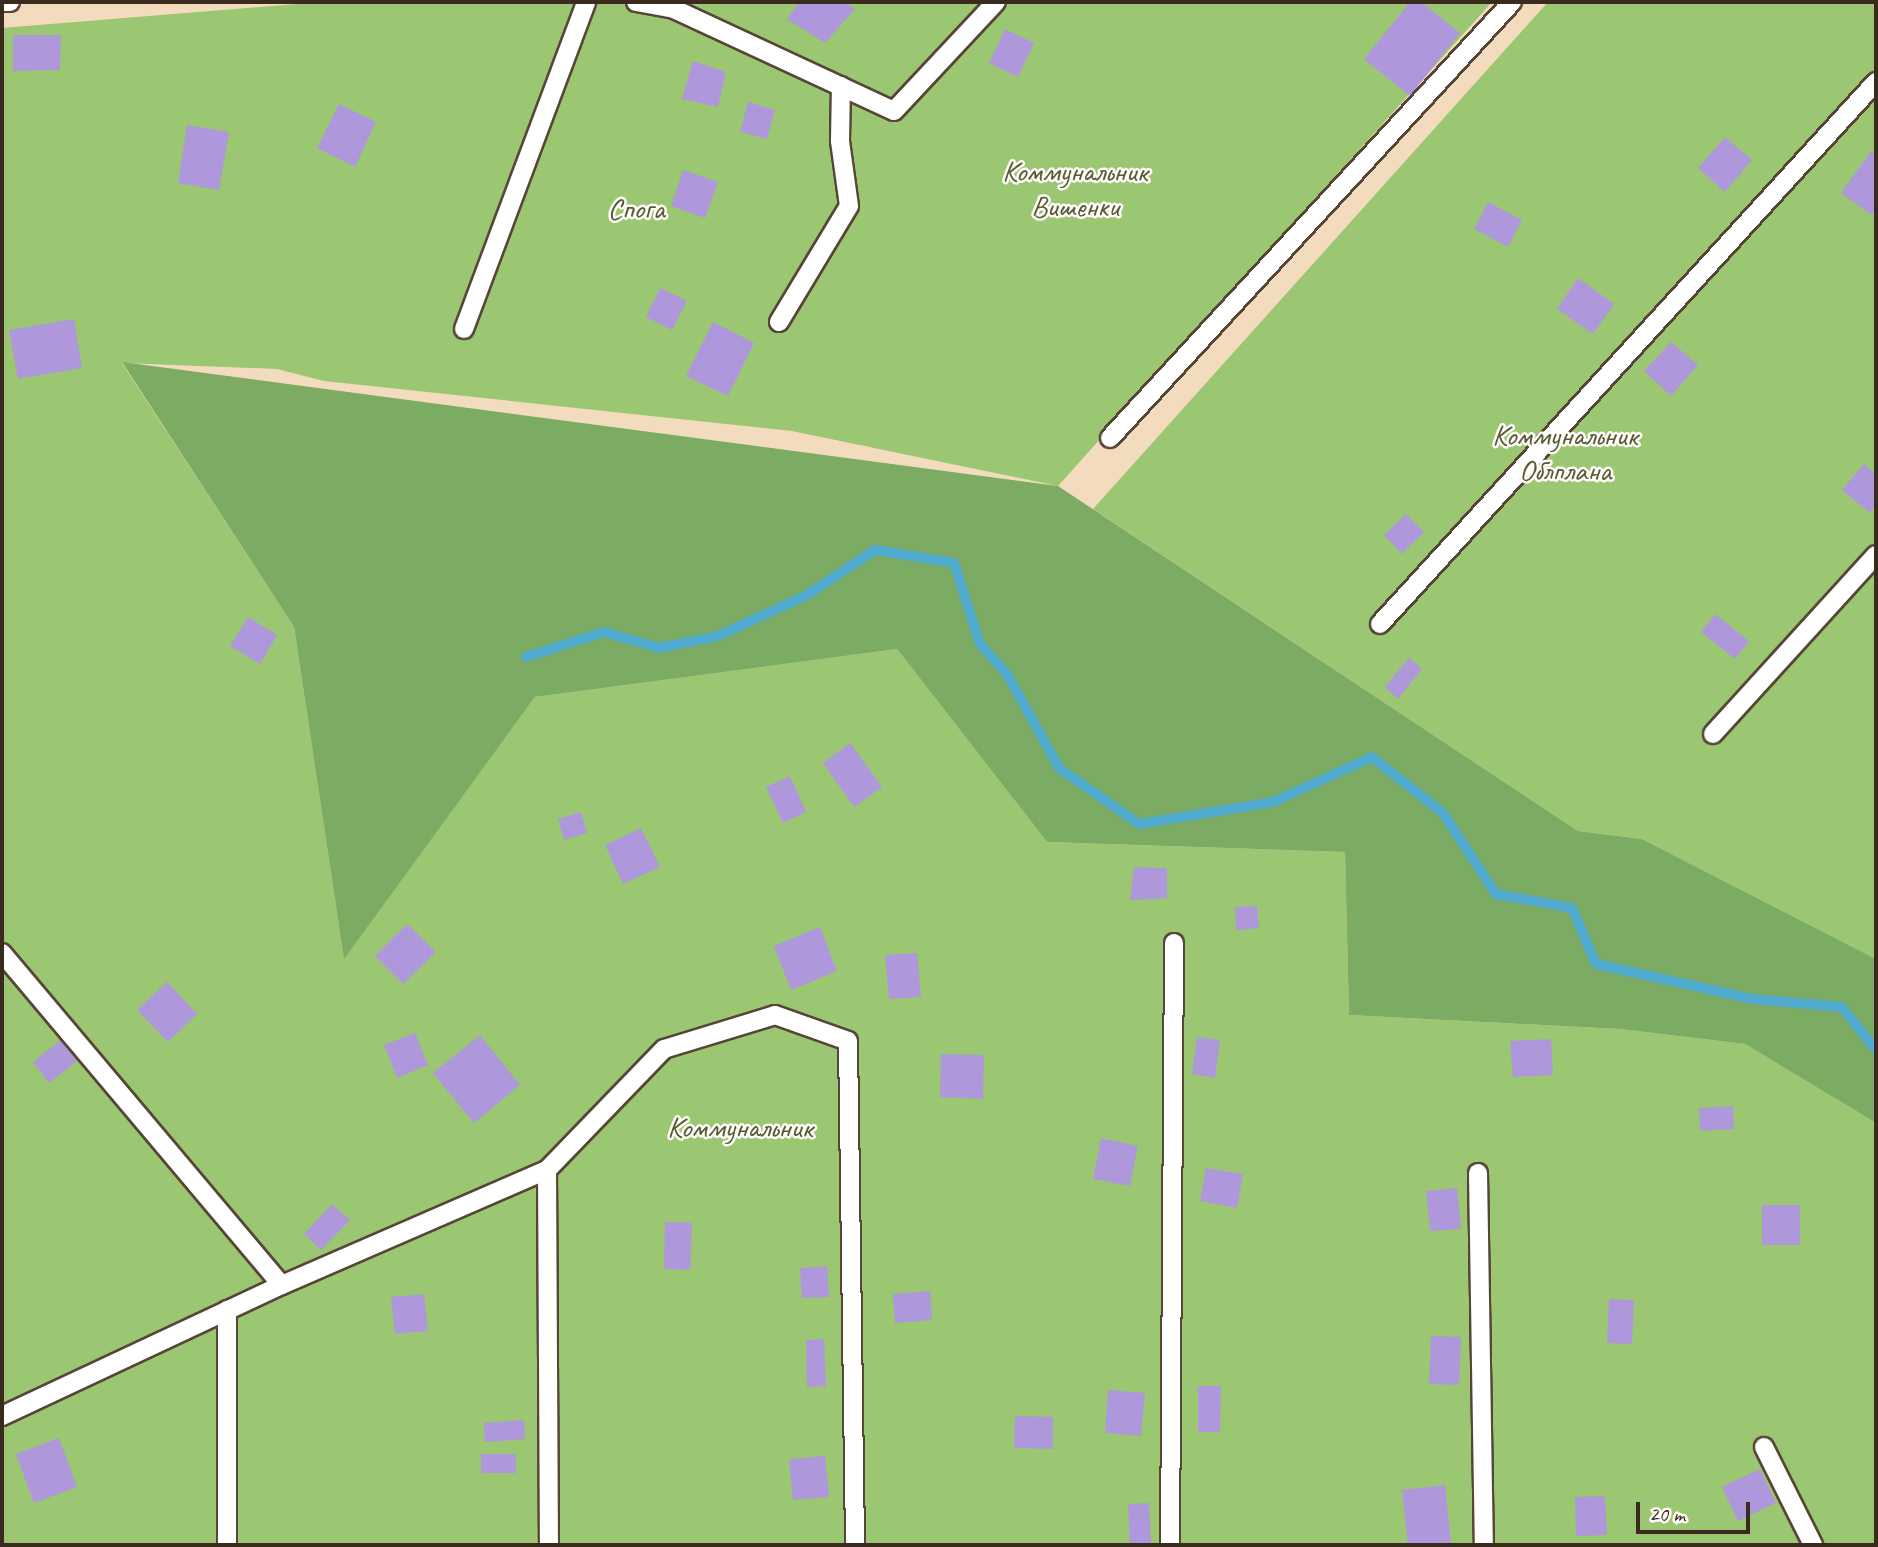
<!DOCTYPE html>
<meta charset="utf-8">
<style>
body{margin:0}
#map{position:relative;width:1878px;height:1547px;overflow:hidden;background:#f3dcbe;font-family:Caveat,sans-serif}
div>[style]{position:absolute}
.green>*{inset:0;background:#9bc672}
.forest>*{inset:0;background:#7cab64}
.stream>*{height:10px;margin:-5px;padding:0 5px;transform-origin:5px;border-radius:5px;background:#50abce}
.building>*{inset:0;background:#af97db}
.roads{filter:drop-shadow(2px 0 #574536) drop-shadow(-2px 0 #574536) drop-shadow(0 2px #574536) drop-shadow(0 -2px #574536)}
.lane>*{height:18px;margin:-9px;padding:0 9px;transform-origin:9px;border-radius:9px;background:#fff}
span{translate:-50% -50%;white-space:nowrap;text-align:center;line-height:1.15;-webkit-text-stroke:5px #fdfcf7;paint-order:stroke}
.park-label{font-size:30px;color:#585937}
.frame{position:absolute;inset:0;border:4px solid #3b2a1e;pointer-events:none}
.scale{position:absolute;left:1636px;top:1502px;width:114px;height:32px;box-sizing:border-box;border:4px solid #3b2a1e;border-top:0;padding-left:9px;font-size:21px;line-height:24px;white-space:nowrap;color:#3b2a1e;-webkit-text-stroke:5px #fdfcf7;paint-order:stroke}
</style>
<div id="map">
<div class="green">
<div style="clip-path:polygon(321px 2px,1492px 2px,1058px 486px,792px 431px,324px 381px,277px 369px,122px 363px,294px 627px,344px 958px,535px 697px,897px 649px,1047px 842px,1345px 852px,1349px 1015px,1620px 1029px,1745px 1044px,1876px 1123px,1876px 1545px,2px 1545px,2px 28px)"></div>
<div style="clip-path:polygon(1548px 2px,1876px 2px,1876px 959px,1642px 839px,1578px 831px,1093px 509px)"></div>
</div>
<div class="forest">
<div style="clip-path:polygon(122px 362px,1058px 486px,1578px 831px,1642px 839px,1876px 959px,1876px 1123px,1745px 1044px,1620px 1029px,1349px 1015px,1345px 852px,1047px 842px,897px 649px,535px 697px,344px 959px,294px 627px)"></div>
</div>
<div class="stream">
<div style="left:526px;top:657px;width:82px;rotate:-17.8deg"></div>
<div style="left:604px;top:632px;width:57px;rotate:16.2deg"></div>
<div style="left:659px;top:648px;width:60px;rotate:-11.5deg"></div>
<div style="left:718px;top:636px;width:98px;rotate:-24.7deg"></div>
<div style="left:807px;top:595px;width:82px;rotate:-33.5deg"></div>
<div style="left:875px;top:550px;width:80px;rotate:9.3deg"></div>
<div style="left:954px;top:563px;width:85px;rotate:72.2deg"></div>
<div style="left:980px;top:644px;width:40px;rotate:48deg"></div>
<div style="left:1007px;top:674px;width:107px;rotate:61deg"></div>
<div style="left:1059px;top:768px;width:98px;rotate:35deg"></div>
<div style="left:1139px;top:824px;width:136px;rotate:-9.3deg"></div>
<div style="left:1273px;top:802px;width:109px;rotate:-24.4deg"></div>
<div style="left:1372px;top:757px;width:90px;rotate:38.3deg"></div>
<div style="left:1443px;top:813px;width:97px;rotate:56.8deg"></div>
<div style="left:1496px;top:894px;width:77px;rotate:10.4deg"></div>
<div style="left:1572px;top:908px;width:61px;rotate:66.8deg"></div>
<div style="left:1596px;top:964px;width:161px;rotate:12.6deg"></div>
<div style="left:1753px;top:999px;width:89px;rotate:5.1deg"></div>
<div style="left:1842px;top:1007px;width:55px;rotate:51.7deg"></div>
</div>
<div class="building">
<div style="clip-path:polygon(799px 2px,845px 2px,855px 9px,825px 43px,787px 19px)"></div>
<div style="clip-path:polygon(1410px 2px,1421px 2px,1460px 33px,1410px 96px,1364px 59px)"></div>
<div style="clip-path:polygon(1005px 29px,1034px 43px,1018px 77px,989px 63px)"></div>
<div style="clip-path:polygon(13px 35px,61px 35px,60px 70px,13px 71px)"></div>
<div style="clip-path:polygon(693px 61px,726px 72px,718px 107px,682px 99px)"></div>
<div style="clip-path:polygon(748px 102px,775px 110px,767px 139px,740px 132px)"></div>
<div style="clip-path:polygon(339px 104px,376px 122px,355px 167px,317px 148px)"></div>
<div style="clip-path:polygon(187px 125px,229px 132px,219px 190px,178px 183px)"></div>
<div style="clip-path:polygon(1725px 137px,1752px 160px,1725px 192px,1698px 168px)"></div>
<div style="clip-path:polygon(1871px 151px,1876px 155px,1876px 210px,1872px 215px,1841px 193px)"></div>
<div style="clip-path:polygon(683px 170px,718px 182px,705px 218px,671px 206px)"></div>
<div style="clip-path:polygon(1488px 202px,1522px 220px,1508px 247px,1474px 229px)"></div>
<div style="clip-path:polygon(1578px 278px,1614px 304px,1593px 334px,1557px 309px)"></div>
<div style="clip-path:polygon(660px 288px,687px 301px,672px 330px,646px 317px)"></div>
<div style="clip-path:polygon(74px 319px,82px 368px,18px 379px,9px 330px)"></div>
<div style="clip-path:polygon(713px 322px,754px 343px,728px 396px,686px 376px)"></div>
<div style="clip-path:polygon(1671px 342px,1698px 365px,1671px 396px,1644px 371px)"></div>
<div style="clip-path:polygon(1864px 464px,1876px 474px,1876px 505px,1870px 513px,1842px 490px)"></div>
<div style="clip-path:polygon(1406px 514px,1424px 532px,1402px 554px,1384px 535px)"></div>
<div style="clip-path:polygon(1715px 614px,1749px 641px,1735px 659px,1701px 632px)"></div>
<div style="clip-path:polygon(248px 617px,277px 635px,260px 664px,230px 646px)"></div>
<div style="clip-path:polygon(1409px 658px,1422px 669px,1398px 699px,1385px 687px)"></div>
<div style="clip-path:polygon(850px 743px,882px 787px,854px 807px,823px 763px)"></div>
<div style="clip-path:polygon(790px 776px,806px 812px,783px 823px,766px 787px)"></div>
<div style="clip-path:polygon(581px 812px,587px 833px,564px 840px,558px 819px)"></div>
<div style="clip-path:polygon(641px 828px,660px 867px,623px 884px,605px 845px)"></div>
<div style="clip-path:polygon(1134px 867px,1167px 868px,1167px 898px,1130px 900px)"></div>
<div style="clip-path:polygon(1257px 906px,1259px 928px,1236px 930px,1235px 907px)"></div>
<div style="clip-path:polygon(407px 924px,436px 952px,403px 984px,375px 956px)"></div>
<div style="clip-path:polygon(820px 927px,837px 971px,791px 990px,774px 946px)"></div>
<div style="clip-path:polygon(917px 953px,921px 997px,889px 999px,885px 955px)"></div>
<div style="clip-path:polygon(167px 982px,197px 1014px,168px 1042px,137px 1010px)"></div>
<div style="clip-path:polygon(415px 1033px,428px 1065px,397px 1078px,384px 1045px)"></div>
<div style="clip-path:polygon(480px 1035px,520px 1085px,474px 1123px,433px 1073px)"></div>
<div style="clip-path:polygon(1197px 1037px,1220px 1040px,1215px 1078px,1192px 1074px)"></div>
<div style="clip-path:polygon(1551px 1039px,1553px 1075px,1513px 1077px,1510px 1041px)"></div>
<div style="clip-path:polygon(61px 1040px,77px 1061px,49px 1083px,33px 1062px)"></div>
<div style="clip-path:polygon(941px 1054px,984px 1055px,983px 1099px,940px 1097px)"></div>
<div style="clip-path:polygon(1733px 1106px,1734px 1129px,1700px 1131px,1699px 1108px)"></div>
<div style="clip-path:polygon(1101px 1138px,1138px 1146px,1130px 1186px,1093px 1179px)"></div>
<div style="clip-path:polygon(1206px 1168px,1243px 1174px,1237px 1208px,1200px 1201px)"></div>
<div style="clip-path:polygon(1457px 1188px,1461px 1229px,1430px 1231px,1426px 1191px)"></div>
<div style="clip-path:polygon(332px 1204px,350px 1220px,321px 1250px,304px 1234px)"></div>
<div style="clip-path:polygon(1762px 1205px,1800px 1205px,1800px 1245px,1762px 1245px)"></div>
<div style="clip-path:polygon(665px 1222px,692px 1223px,690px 1270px,664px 1269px)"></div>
<div style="clip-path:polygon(827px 1266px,829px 1297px,802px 1298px,800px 1268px)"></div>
<div style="clip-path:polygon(930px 1291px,932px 1320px,895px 1323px,893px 1294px)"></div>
<div style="clip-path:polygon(424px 1294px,428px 1331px,395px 1334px,391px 1297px)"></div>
<div style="clip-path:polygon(1609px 1299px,1634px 1300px,1632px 1344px,1607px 1343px)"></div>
<div style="clip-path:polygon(1431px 1336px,1461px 1337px,1459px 1385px,1429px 1384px)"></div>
<div style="clip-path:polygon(824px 1339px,826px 1386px,807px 1387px,806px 1340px)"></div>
<div style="clip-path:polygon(1198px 1386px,1221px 1386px,1220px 1432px,1198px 1432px)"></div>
<div style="clip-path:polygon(1108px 1390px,1145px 1393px,1141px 1436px,1105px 1433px)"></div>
<div style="clip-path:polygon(1015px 1416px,1053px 1417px,1053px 1449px,1014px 1448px)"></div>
<div style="clip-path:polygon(524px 1420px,525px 1439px,485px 1442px,484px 1423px)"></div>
<div style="clip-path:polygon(59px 1438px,77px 1487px,34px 1503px,16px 1454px)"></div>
<div style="clip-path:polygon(481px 1454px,516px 1454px,516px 1473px,481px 1473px)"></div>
<div style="clip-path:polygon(825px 1456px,829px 1497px,793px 1500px,789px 1459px)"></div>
<div style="clip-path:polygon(1760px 1469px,1776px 1503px,1738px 1521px,1722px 1487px)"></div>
<div style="clip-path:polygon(1445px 1485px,1451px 1543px,1408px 1545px,1402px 1490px)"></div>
<div style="clip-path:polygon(1605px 1496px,1607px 1535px,1576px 1536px,1575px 1497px)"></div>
<div style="clip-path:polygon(1149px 1503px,1151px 1545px,1130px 1545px,1128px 1504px)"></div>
</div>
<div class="roads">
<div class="lane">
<div style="left:2px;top:2px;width:8px"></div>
<div style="left:636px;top:2px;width:39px;rotate:10deg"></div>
<div style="left:674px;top:9px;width:242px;rotate:24.9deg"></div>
<div style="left:894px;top:111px;width:149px;rotate:-46.9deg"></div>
<div style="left:779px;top:322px;width:135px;rotate:-58.9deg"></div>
<div style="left:849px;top:206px;width:66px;rotate:-97.9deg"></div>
<div style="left:840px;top:141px;width:55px;rotate:-89deg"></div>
<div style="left:464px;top:329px;width:349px;rotate:-69.5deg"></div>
<div style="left:1110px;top:438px;width:593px;rotate:-47.32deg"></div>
<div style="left:1380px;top:624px;width:735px;rotate:-47.54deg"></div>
<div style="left:1713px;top:734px;width:242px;rotate:-47.7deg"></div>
<div style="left:2px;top:953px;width:434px;rotate:49.9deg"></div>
<div style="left:547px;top:1170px;width:375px;rotate:89.7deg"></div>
<div style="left:1478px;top:1173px;width:372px;rotate:89.1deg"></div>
<div style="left:2px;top:1416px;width:309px;rotate:-25.1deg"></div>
<div style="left:282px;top:1285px;width:289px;rotate:-23.5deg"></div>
<div style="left:547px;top:1170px;width:168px;rotate:-46deg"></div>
<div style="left:664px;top:1049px;width:116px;rotate:-17deg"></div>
<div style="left:775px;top:1015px;width:77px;rotate:19.6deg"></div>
<div style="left:848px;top:1041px;width:504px;rotate:89.2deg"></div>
<div style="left:1764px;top:1447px;width:110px;rotate:63.4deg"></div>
<div style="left:227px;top:1545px;width:235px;rotate:-90deg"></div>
<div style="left:1170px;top:1545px;width:602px;rotate:-89.62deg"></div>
</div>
</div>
<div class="park-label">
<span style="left:1075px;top:188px">Коммунальник<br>Вишенки</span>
<span style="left:636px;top:208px">Спога</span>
<span style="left:1565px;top:452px">Коммунальник<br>Облплана</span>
<span style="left:740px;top:1127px">Коммунальник</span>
</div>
<div class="frame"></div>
<div class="scale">20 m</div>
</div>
